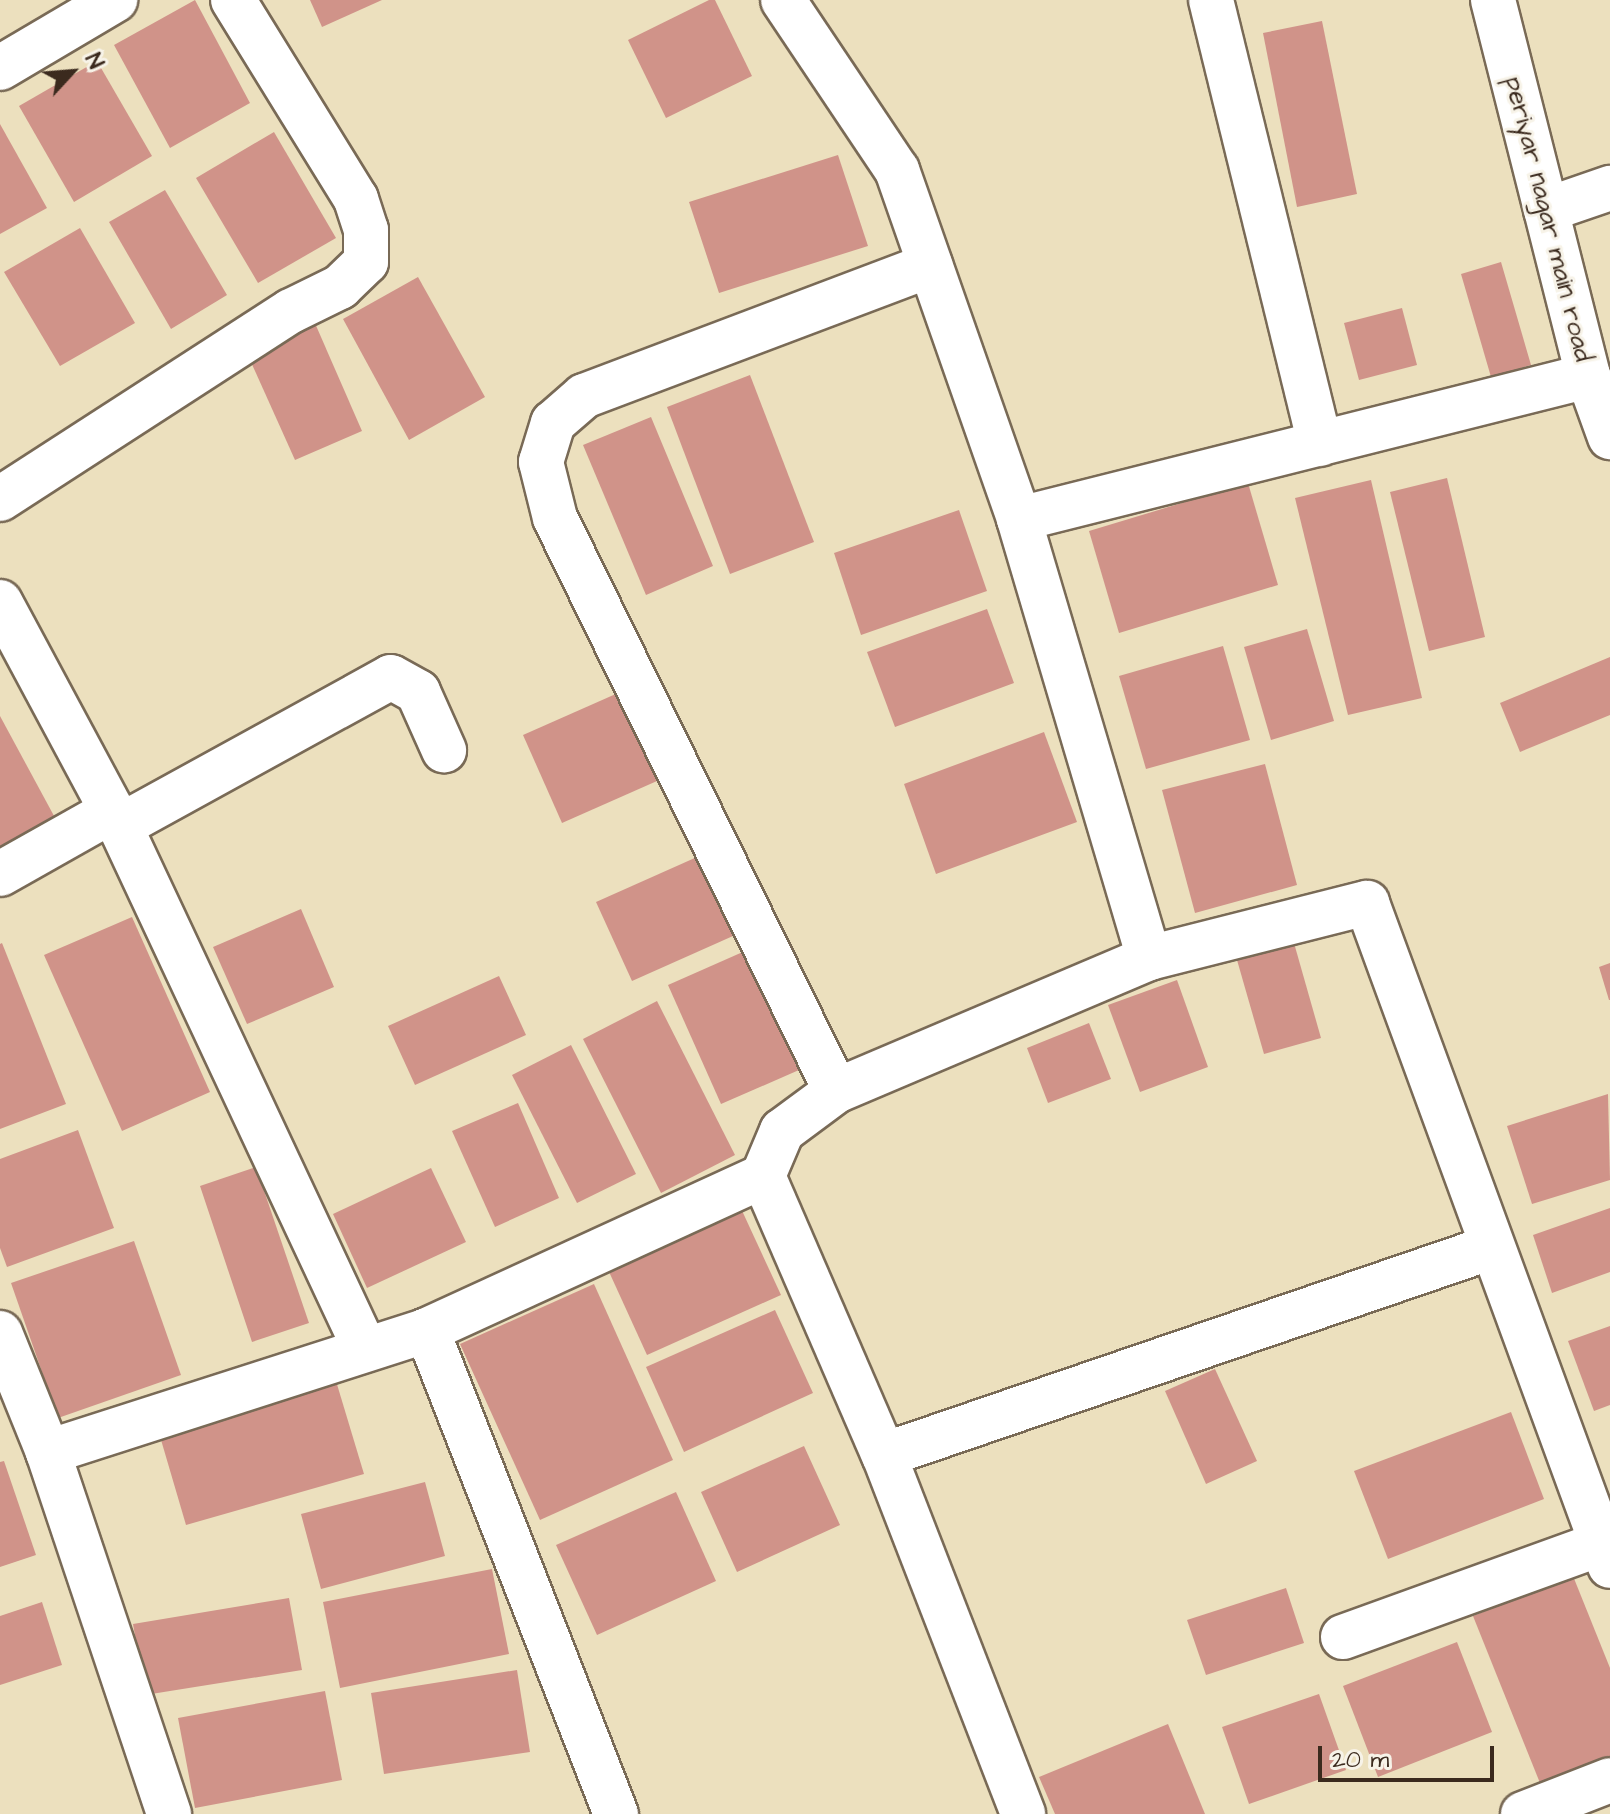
<!DOCTYPE html>
<style>
body{margin:0}
#map{position:relative;width:1610px;height:1814px;overflow:hidden;background:#ece0be;font-family:"Architects Daughter",sans-serif}
div>[style]{position:absolute}
.building>*{inset:0;background:#d09389}
.roads{filter:drop-shadow(2px 0 #796a56) drop-shadow(-2px 0 #796a56) drop-shadow(0 2px #796a56) drop-shadow(0 -2px #796a56)}
.minor>*{height:44px;margin:-22px;padding:0 22px;transform-origin:22px;border-radius:22px;background:#fff}
span{translate:-50% -50%;white-space:nowrap;text-align:center;line-height:1.15;-webkit-text-stroke:6px #f7f3e8;paint-order:stroke}
.street-label{font-size:26px;color:#3b2a1e}
.north{position:absolute;left:32px;top:32px;width:80px;height:80px;-webkit-text-stroke:6px #f7f3e8;paint-order:stroke;rotate:64deg;font-size:22px;font-weight:700;line-height:32px;text-align:center;color:#3b2a1e}
.north::after{content:'';display:block;margin:auto;width:28px;height:36px;background:#3b2a1e;clip-path:polygon(50% 0,100% 100%,50% 72%,0 100%)}
.scale{position:absolute;left:1318px;top:1746px;width:176px;height:36px;box-sizing:border-box;border:4px solid #3b2a1e;border-top:0;padding-left:10px;font-size:24px;line-height:28px;white-space:nowrap;color:#3b2a1e;-webkit-text-stroke:6px #f7f3e8;paint-order:stroke}
</style>
<div id="map">
<div class="building">
<div style="clip-path:polygon(195px 0,250px 103px,170px 148px,114px 45px)"></div>
<div style="clip-path:polygon(310px 0,382px 0,322px 27px)"></div>
<div style="clip-path:polygon(709px 0,715px 0,752px 76px,666px 118px,628px 40px)"></div>
<div style="clip-path:polygon(1322px 21px,1357px 194px,1297px 207px,1263px 33px)"></div>
<div style="clip-path:polygon(97px 61px,152px 156px,74px 202px,19px 106px)"></div>
<div style="clip-path:polygon(0 124px,47px 208px,0 234px)"></div>
<div style="clip-path:polygon(274px 132px,336px 238px,258px 283px,196px 178px)"></div>
<div style="clip-path:polygon(838px 155px,868px 246px,719px 293px,689px 202px)"></div>
<div style="clip-path:polygon(165px 190px,227px 295px,171px 329px,109px 222px)"></div>
<div style="clip-path:polygon(80px 228px,135px 323px,60px 366px,4px 272px)"></div>
<div style="clip-path:polygon(1501px 262px,1531px 365px,1491px 377px,1461px 274px)"></div>
<div style="clip-path:polygon(418px 277px,485px 397px,409px 440px,343px 319px)"></div>
<div style="clip-path:polygon(1402px 308px,1417px 365px,1359px 380px,1344px 323px)"></div>
<div style="clip-path:polygon(314px 321px,362px 431px,295px 460px,246px 351px)"></div>
<div style="clip-path:polygon(750px 375px,814px 542px,730px 574px,667px 407px)"></div>
<div style="clip-path:polygon(651px 417px,713px 566px,646px 595px,583px 445px)"></div>
<div style="clip-path:polygon(1447px 478px,1485px 637px,1429px 651px,1390px 492px)"></div>
<div style="clip-path:polygon(1371px 480px,1422px 698px,1348px 715px,1295px 498px)"></div>
<div style="clip-path:polygon(1248px 483px,1278px 585px,1119px 633px,1089px 531px)"></div>
<div style="clip-path:polygon(959px 510px,987px 591px,861px 635px,834px 553px)"></div>
<div style="clip-path:polygon(987px 609px,1014px 683px,895px 727px,867px 652px)"></div>
<div style="clip-path:polygon(1307px 629px,1334px 721px,1271px 740px,1244px 647px)"></div>
<div style="clip-path:polygon(1223px 646px,1250px 740px,1146px 769px,1119px 676px)"></div>
<div style="clip-path:polygon(1610px 657px,1610px 715px,1520px 752px,1500px 703px)"></div>
<div style="clip-path:polygon(618px 693px,657px 781px,562px 823px,523px 735px)"></div>
<div style="clip-path:polygon(0 716px,60px 827px,0 860px)"></div>
<div style="clip-path:polygon(1044px 732px,1077px 822px,936px 874px,904px 784px)"></div>
<div style="clip-path:polygon(1265px 764px,1297px 885px,1195px 913px,1162px 790px)"></div>
<div style="clip-path:polygon(697px 857px,733px 936px,632px 981px,596px 902px)"></div>
<div style="clip-path:polygon(301px 909px,334px 987px,247px 1024px,213px 947px)"></div>
<div style="clip-path:polygon(132px 917px,210px 1092px,122px 1131px,44px 955px)"></div>
<div style="clip-path:polygon(2px 943px,66px 1104px,0 1129px,0 944px)"></div>
<div style="clip-path:polygon(1294px 943px,1321px 1038px,1264px 1054px,1237px 960px)"></div>
<div style="clip-path:polygon(745px 951px,799px 1070px,721px 1104px,668px 985px)"></div>
<div style="clip-path:polygon(1610px 963px,1610px 1000px,1609px 1000px,1599px 967px)"></div>
<div style="clip-path:polygon(499px 976px,526px 1035px,415px 1085px,388px 1026px)"></div>
<div style="clip-path:polygon(1177px 980px,1208px 1067px,1140px 1092px,1108px 1005px)"></div>
<div style="clip-path:polygon(657px 1001px,735px 1155px,661px 1193px,583px 1039px)"></div>
<div style="clip-path:polygon(1089px 1023px,1111px 1079px,1048px 1103px,1027px 1048px)"></div>
<div style="clip-path:polygon(571px 1045px,636px 1174px,577px 1203px,512px 1075px)"></div>
<div style="clip-path:polygon(1608px 1094px,1610px 1180px,1532px 1204px,1507px 1126px)"></div>
<div style="clip-path:polygon(518px 1103px,559px 1198px,495px 1227px,452px 1131px)"></div>
<div style="clip-path:polygon(78px 1130px,114px 1228px,7px 1267px,0 1248px,0 1159px)"></div>
<div style="clip-path:polygon(256px 1167px,309px 1323px,252px 1342px,200px 1186px)"></div>
<div style="clip-path:polygon(431px 1168px,466px 1242px,367px 1288px,333px 1214px)"></div>
<div style="clip-path:polygon(738px 1202px,781px 1295px,647px 1355px,605px 1263px)"></div>
<div style="clip-path:polygon(1610px 1208px,1610px 1272px,1552px 1293px,1533px 1235px)"></div>
<div style="clip-path:polygon(134px 1241px,181px 1375px,58px 1418px,11px 1283px)"></div>
<div style="clip-path:polygon(594px 1284px,673px 1460px,540px 1520px,460px 1344px)"></div>
<div style="clip-path:polygon(775px 1310px,813px 1393px,684px 1452px,646px 1367px)"></div>
<div style="clip-path:polygon(1610px 1326px,1610px 1405px,1594px 1411px,1568px 1341px)"></div>
<div style="clip-path:polygon(1215px 1369px,1257px 1461px,1206px 1484px,1165px 1391px)"></div>
<div style="clip-path:polygon(336px 1381px,364px 1474px,186px 1525px,159px 1433px)"></div>
<div style="clip-path:polygon(1511px 1412px,1544px 1499px,1388px 1559px,1354px 1471px)"></div>
<div style="clip-path:polygon(804px 1446px,840px 1525px,737px 1572px,701px 1492px)"></div>
<div style="clip-path:polygon(4px 1461px,36px 1555px,0 1567px,0 1462px)"></div>
<div style="clip-path:polygon(425px 1482px,445px 1556px,321px 1589px,301px 1514px)"></div>
<div style="clip-path:polygon(676px 1492px,716px 1581px,597px 1635px,556px 1545px)"></div>
<div style="clip-path:polygon(492px 1569px,509px 1654px,340px 1688px,323px 1602px)"></div>
<div style="clip-path:polygon(1573px 1576px,1610px 1668px,1610px 1767px,1544px 1793px,1473px 1616px)"></div>
<div style="clip-path:polygon(1286px 1588px,1304px 1643px,1206px 1675px,1187px 1620px)"></div>
<div style="clip-path:polygon(289px 1598px,302px 1670px,145px 1695px,133px 1624px)"></div>
<div style="clip-path:polygon(42px 1602px,62px 1665px,0 1685px,0 1616px)"></div>
<div style="clip-path:polygon(1457px 1642px,1492px 1732px,1378px 1777px,1343px 1686px)"></div>
<div style="clip-path:polygon(517px 1670px,530px 1752px,384px 1774px,371px 1693px)"></div>
<div style="clip-path:polygon(325px 1691px,342px 1780px,195px 1808px,178px 1718px)"></div>
<div style="clip-path:polygon(1319px 1694px,1346px 1770px,1249px 1804px,1222px 1727px)"></div>
<div style="clip-path:polygon(1168px 1724px,1205px 1814px,1055px 1814px,1039px 1777px)"></div>
</div>
<div class="roads">
<div class="minor">
<div style="left:783px;top:0;width:205px;rotate:56.2deg"></div>
<div style="left:897px;top:170px;width:370px;rotate:70.7deg"></div>
<div style="left:1019px;top:519px;width:458px;rotate:73.5deg"></div>
<div style="left:1211px;top:0;width:457px;rotate:76.2deg"></div>
<div style="left:1493px;top:0;width:388px;rotate:75.8deg"></div>
<div style="left:1588px;top:376px;width:65px;rotate:70.2deg"></div>
<div style="left:0;top:68px;width:134px;rotate:-30.6deg"></div>
<div style="left:1546px;top:210px;width:68px;rotate:-19deg"></div>
<div style="left:0;top:499px;width:346px;rotate:-32.9deg"></div>
<div style="left:291px;top:311px;width:55px;rotate:-26.1deg"></div>
<div style="left:340px;top:287px;width:36px;rotate:-44deg"></div>
<div style="left:366px;top:262px;width:32px;rotate:-90deg"></div>
<div style="left:366px;top:230px;width:33px;rotate:-108deg"></div>
<div style="left:356px;top:199px;width:234px;rotate:-121.7deg"></div>
<div style="left:1019px;top:519px;width:587px;rotate:-14.11deg"></div>
<div style="left:0;top:602px;width:254px;rotate:61.8deg"></div>
<div style="left:120px;top:826px;width:575px;rotate:64.9deg"></div>
<div style="left:120px;top:826px;width:309px;rotate:-28.8deg"></div>
<div style="left:391px;top:677px;width:31px;rotate:29deg"></div>
<div style="left:418px;top:692px;width:64px;rotate:65.9deg"></div>
<div style="left:0;top:874px;width:129px;rotate:-29.4deg"></div>
<div style="left:836px;top:1091px;width:638px;rotate:-116.12deg"></div>
<div style="left:555px;top:518px;width:58px;rotate:-104deg"></div>
<div style="left:541px;top:462px;width:41px;rotate:-72.9deg"></div>
<div style="left:553px;top:423px;width:41px;rotate:-41.1deg"></div>
<div style="left:584px;top:396px;width:370px;rotate:-20.7deg"></div>
<div style="left:763px;top:1176px;width:49px;rotate:-67.1deg"></div>
<div style="left:782px;top:1131px;width:67px;rotate:-36.5deg"></div>
<div style="left:836px;top:1091px;width:340px;rotate:-23deg"></div>
<div style="left:1149px;top:958px;width:225px;rotate:-14.2deg"></div>
<div style="left:1367px;top:903px;width:706px;rotate:69.87deg"></div>
<div style="left:427px;top:1330px;width:520px;rotate:68.67deg"></div>
<div style="left:0;top:1333px;width:128px;rotate:68deg"></div>
<div style="left:48px;top:1452px;width:382px;rotate:71.5deg"></div>
<div style="left:48px;top:1452px;width:398px;rotate:-17.8deg"></div>
<div style="left:427px;top:1330px;width:370px;rotate:-24.6deg"></div>
<div style="left:763px;top:1176px;width:304px;rotate:66.6deg"></div>
<div style="left:884px;top:1455px;width:385px;rotate:68.8deg"></div>
<div style="left:884px;top:1455px;width:643px;rotate:-18.89deg"></div>
<div style="left:1343px;top:1637px;width:276px;rotate:-19.9deg"></div>
<div style="left:1523px;top:1814px;width:93px;rotate:-21.3deg"></div>
</div>
</div>
<div class="street-label">
<span style="left:1548px;top:219px;rotate:76deg">periyar nagar main road</span>
</div>
<div class="north">N</div>
<div class="scale">20 m</div>
</div>
